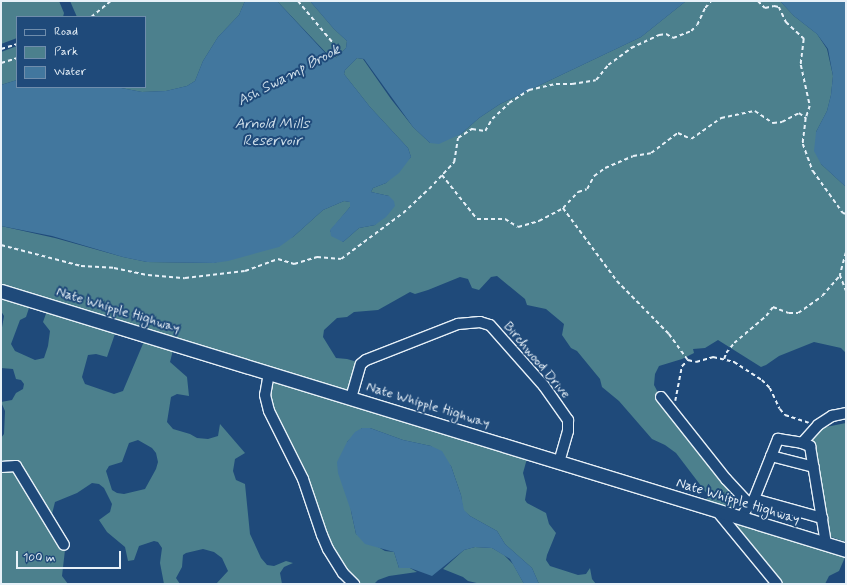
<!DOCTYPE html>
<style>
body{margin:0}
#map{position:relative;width:847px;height:585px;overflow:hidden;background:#1f4a7a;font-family:Mynerve,sans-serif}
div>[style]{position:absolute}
.green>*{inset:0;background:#4c808d}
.water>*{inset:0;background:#42779e}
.path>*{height:1.5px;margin-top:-0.75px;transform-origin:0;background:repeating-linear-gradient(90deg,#e8f1f8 0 4px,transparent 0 7px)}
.roads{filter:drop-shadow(1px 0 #e8f1f8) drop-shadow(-1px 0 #e8f1f8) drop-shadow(0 1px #e8f1f8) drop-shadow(0 -1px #e8f1f8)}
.minor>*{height:10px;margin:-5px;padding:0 5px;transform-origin:5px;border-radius:5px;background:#1f4a7a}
.major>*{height:13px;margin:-6.5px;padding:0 6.5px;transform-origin:6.5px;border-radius:6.5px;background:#1f4a7a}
span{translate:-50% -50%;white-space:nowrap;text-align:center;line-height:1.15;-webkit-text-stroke:4px #1f4a7a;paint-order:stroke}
.street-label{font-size:14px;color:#e8f1f8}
.water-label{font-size:15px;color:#cfdfea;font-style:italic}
.frame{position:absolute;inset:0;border:2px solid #e8f1f8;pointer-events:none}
.legend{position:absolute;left:16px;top:16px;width:130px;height:72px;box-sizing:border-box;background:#1f4a7a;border:1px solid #6f8dac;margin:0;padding:5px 7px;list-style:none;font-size:12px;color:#e8f1f8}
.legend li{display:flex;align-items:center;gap:8px;height:20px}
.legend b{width:20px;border:1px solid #6f8dac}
.scale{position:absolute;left:16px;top:551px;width:105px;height:18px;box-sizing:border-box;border:2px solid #e8f1f8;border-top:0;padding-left:5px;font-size:12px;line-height:14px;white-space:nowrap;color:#e8f1f8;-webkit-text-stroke:3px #1f4a7a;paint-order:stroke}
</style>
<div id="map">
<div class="green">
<div style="clip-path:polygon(1px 1px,59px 1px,64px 13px,63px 17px,17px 17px,17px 38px,1px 44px)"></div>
<div style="clip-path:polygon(70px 1px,245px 1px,239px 15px,218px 37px,203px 61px,195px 81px,187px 86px,166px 91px,142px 92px,116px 87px,145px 87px,145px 17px,77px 17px)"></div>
<div style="clip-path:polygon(277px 1px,310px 1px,334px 29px,347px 41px,346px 48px,336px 58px,330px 57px)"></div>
<div style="clip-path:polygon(evenodd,686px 1px,780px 1px,794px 16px,817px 34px,827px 49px,833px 76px,831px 95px,827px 111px,816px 132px,821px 164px,846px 187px,846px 353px,841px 348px,814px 342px,779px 356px,766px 365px,761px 367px,718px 340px,705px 348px,693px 349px,694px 353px,682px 359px,659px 366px,655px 374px,654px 385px,669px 413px,715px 464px,735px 499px,731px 514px,846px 555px,839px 571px,829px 576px,825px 584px,774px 584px,720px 517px,704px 508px,708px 495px,676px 453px,665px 445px,652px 439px,619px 401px,602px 387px,600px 379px,577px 351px,571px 348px,562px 335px,564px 324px,546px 309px,527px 305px,525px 299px,497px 276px,491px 277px,479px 290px,472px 288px,468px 279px,460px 277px,428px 290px,415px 294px,410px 292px,378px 310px,354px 312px,347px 317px,337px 318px,324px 330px,323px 337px,336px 358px,347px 359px,361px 363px,353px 401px,528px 455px,523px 473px,527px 488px,525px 500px,527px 503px,546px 513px,549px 524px,556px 533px,547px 555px,546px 560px,550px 566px,578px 575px,586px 574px,590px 568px,592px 579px,596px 584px,539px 584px,532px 568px,505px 544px,497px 531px,470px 516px,463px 510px,461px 495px,451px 466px,431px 446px,403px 440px,370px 428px,362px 428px,347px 442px,351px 511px,356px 534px,385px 551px,394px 552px,399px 568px,410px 568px,417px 572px,389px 576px,378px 580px,374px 584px,353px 584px,335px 565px,310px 497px,269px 413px,269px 377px,173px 350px,170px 362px,187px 377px,189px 396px,177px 394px,171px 397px,167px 422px,173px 429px,190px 434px,197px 438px,208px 439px,218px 436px,220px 424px,245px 453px,235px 459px,233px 471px,236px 480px,245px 484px,250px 534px,261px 558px,267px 565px,274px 566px,286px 561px,293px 563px,284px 567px,280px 573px,282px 584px,216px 584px,228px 571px,222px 558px,214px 552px,203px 549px,186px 553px,183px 555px,182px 567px,176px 578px,180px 584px,164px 584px,160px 563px,162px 548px,158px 542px,154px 541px,139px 546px,134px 560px,128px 561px,125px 547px,107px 532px,99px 520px,110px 512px,112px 504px,104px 488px,99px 484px,92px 483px,77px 493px,55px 502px,51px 518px,56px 537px,65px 550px,62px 576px,68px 584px,1px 584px,1px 438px,4px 434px,5px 411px,1px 402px,12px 400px,16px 393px,23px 389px,24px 384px,21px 380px,16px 379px,13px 369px,1px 368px,1px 333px,4px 316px,1px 311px,1px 226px,55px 238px,123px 257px,147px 262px,214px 263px,293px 237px,323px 210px,344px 201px,350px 202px,350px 207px,330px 231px,343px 242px,359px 228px,375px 225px,389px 196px,371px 192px,373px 188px,386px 183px,411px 157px,408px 148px,370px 107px,344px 74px,345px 70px,357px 58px,363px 59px,391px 99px,413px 127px,430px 143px,461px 134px,479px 118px,500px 104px,641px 37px,686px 1px,31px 302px,48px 308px,43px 322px,50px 331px,48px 346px,44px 358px,35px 360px,15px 351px,11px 344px,20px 320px,26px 317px,31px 302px,686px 1px,117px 328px,145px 339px,123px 391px,114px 394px,85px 384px,82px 377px,88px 355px,96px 354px,107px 357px,117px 328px,686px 1px,138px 440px,152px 448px,156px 453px,158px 462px,156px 469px,145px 489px,124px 494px,117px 493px,112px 490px,106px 471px,109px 466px,122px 462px,129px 443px,138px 440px)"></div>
<div style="clip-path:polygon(17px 46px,17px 80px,1px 85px,1px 52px)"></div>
<div style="clip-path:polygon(846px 423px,846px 542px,828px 536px,811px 430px)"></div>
<div style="clip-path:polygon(475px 547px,492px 548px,504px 555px,513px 564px,524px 584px,481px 584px,468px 581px,463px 577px,443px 569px,464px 550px)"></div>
</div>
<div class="water">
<div style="clip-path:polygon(245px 1px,277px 1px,328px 56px,336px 58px,346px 48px,347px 41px,334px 29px,310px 1px,686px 1px,641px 37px,500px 104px,479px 118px,461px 134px,439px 144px,430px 143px,413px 127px,364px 59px,357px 58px,345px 70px,344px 74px,370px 107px,408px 148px,411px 157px,399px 173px,386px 183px,373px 188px,371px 192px,389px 196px,394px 201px,395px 206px,386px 217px,375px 225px,359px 228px,343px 242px,331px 236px,330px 230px,350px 207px,350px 202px,344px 201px,323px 210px,293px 237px,279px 247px,228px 261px,214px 263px,147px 262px,123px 257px,52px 236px,1px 226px,1px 85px,17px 80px,17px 87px,116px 87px,142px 92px,166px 91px,187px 86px,195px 81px,203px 61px,218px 37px,239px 15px)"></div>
<div style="clip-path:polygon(780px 1px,846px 1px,846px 187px,821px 164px,814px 151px,816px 132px,827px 111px,831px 95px,833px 76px,828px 49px,817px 34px,794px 16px)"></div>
<div style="clip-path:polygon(362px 428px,370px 428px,403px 440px,431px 446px,442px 451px,451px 466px,461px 495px,464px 510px,470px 516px,497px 531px,505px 544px,532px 568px,539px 584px,524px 584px,510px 559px,492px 548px,475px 547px,464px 550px,432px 576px,410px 568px,399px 568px,394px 552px,365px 544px,356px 534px,351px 511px,338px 473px,337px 462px,347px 442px,355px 432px)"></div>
</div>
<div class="path">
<div style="left:298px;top:1px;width:64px;rotate:50.1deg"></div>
<div style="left:758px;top:1px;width:10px;rotate:45deg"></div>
<div style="left:765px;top:8px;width:9px;rotate:-13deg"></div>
<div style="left:774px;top:6px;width:5px;rotate:11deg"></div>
<div style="left:779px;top:7px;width:17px;rotate:65deg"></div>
<div style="left:786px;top:22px;width:25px;rotate:43deg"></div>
<div style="left:804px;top:39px;width:26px;rotate:97deg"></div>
<div style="left:801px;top:65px;width:42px;rotate:77.6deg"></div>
<div style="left:810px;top:106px;width:13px;rotate:108deg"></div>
<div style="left:806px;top:118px;width:26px;rotate:97deg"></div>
<div style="left:803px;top:144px;width:29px;rotate:70deg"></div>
<div style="left:813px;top:171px;width:52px;rotate:54.5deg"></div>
<div style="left:843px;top:213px;width:3px;rotate:18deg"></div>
<div style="left:91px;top:17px;width:26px;rotate:-39deg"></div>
<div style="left:1px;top:49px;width:17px;rotate:-17deg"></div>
<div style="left:1px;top:63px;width:17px;rotate:-17deg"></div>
<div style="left:442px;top:175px;width:56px;rotate:51.5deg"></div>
<div style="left:477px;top:219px;width:28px"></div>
<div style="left:505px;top:219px;width:15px;rotate:32deg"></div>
<div style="left:518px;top:227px;width:22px;rotate:-16deg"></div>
<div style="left:539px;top:221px;width:27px;rotate:-28deg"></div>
<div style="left:563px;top:208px;width:22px;rotate:-47deg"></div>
<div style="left:578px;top:192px;width:9px;rotate:-18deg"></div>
<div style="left:587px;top:189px;width:15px;rotate:-62deg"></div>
<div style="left:594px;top:176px;width:14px;rotate:-36deg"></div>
<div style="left:605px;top:168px;width:30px;rotate:-23deg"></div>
<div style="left:633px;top:156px;width:18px;rotate:-9deg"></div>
<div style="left:651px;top:153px;width:34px;rotate:-37deg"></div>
<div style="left:678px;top:133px;width:14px;rotate:25deg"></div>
<div style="left:691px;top:139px;width:37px;rotate:-35deg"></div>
<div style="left:721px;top:118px;width:35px;rotate:-12deg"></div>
<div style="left:755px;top:111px;width:22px;rotate:34deg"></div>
<div style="left:773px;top:123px;width:9px;rotate:-6deg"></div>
<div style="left:782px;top:122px;width:19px;rotate:-28deg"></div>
<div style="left:799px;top:113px;width:9px;rotate:36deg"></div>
<div style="left:563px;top:208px;width:91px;rotate:53.5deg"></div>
<div style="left:617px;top:281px;width:74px;rotate:45.5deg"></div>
<div style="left:669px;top:334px;width:32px;rotate:54deg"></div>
<div style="left:688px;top:360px;width:8px;rotate:14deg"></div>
<div style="left:696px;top:362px;width:18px;rotate:-16deg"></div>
<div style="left:713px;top:357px;width:22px;rotate:13deg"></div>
<div style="left:734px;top:362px;width:33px;rotate:33deg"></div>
<div style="left:762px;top:380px;width:11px;rotate:45deg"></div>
<div style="left:770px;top:388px;width:23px;rotate:65deg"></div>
<div style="left:780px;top:409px;width:8px;rotate:50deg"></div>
<div style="left:785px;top:415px;width:25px;rotate:18deg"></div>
<div style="left:1px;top:245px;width:83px;rotate:14.7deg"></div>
<div style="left:81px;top:266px;width:33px;rotate:3deg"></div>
<div style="left:114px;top:268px;width:35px;rotate:12deg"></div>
<div style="left:148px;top:275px;width:37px;rotate:5deg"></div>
<div style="left:185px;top:278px;width:60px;rotate:-6.7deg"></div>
<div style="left:245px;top:271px;width:35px;rotate:-20deg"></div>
<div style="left:278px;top:259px;width:17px;rotate:17deg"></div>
<div style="left:294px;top:264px;width:24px;rotate:-17deg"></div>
<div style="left:317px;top:257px;width:24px;rotate:5deg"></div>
<div style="left:341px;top:259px;width:77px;rotate:-36.6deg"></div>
<div style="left:403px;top:213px;width:35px;rotate:-43deg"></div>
<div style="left:429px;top:189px;width:37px;rotate:-47deg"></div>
<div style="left:454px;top:162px;width:24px;rotate:-81deg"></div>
<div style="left:458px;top:138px;width:17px;rotate:-33deg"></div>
<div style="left:472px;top:129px;width:13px;rotate:9deg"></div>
<div style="left:485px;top:131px;width:14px;rotate:-60deg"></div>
<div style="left:492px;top:119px;width:23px;rotate:-43deg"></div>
<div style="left:509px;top:103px;width:24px;rotate:-33deg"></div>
<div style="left:529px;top:90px;width:28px;rotate:-13deg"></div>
<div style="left:556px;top:84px;width:16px"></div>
<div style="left:572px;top:84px;width:24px;rotate:-9deg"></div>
<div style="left:596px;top:80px;width:19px;rotate:-51deg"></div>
<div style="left:608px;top:65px;width:29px;rotate:-36deg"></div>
<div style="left:631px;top:48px;width:31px;rotate:-25deg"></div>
<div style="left:659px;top:35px;width:7px;rotate:-8deg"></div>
<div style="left:666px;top:34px;width:8px;rotate:30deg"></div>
<div style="left:673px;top:38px;width:19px;rotate:-21deg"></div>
<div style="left:691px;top:31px;width:8px;rotate:-45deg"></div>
<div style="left:697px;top:25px;width:19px;rotate:-65deg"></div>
<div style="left:705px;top:8px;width:9px;rotate:-49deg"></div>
<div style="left:846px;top:253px;width:23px;rotate:105deg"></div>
<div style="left:840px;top:275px;width:17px;rotate:69deg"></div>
<div style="left:724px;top:359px;width:6px;rotate:-72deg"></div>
<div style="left:726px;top:353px;width:13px;rotate:-51deg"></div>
<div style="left:734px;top:343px;width:42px;rotate:-40.2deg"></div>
<div style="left:766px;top:316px;width:11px;rotate:-52deg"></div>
<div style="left:773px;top:307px;width:17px;rotate:21deg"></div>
<div style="left:789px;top:313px;width:9px"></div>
<div style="left:798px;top:313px;width:29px;rotate:-35deg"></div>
<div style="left:822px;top:296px;width:28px;rotate:-49deg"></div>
<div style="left:675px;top:401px;width:36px;rotate:-79deg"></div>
<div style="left:682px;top:366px;width:8px;rotate:-45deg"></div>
</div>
<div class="roads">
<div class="minor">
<div style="left:269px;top:373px;width:22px;rotate:100deg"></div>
<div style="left:265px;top:395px;width:16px;rotate:76deg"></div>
<div style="left:269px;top:411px;width:76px;rotate:63.4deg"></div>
<div style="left:303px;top:479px;width:59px;rotate:71.3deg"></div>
<div style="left:322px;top:535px;width:15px;rotate:67deg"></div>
<div style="left:328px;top:549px;width:28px;rotate:58deg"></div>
<div style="left:343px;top:573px;width:16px;rotate:45deg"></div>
<div style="left:661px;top:397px;width:105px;rotate:51.6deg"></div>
<div style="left:726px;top:479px;width:34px;rotate:47deg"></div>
<div style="left:351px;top:398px;width:35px;rotate:-74deg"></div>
<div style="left:361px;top:364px;width:6px;rotate:-39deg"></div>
<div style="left:366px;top:360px;width:99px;rotate:-21.4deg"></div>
<div style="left:458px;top:324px;width:22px;rotate:-5deg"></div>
<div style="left:480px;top:322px;width:10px;rotate:17deg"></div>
<div style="left:490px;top:325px;width:81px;rotate:48.5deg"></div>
<div style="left:544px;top:386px;width:42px;rotate:54.8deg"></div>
<div style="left:568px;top:420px;width:11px;rotate:90deg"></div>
<div style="left:568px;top:431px;width:33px;rotate:106deg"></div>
<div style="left:802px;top:443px;width:24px;rotate:-48deg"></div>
<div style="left:818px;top:425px;width:17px;rotate:-33deg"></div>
<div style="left:832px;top:416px;width:14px;rotate:-12deg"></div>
<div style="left:771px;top:456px;width:44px;rotate:14.3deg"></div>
<div style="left:1px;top:467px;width:15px;rotate:-4deg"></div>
<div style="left:16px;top:466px;width:92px;rotate:58.7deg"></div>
<div style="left:754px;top:499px;width:71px;rotate:15.6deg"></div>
<div style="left:717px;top:511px;width:94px;rotate:50.6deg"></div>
<div style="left:741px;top:518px;width:12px;rotate:-59deg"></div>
<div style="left:747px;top:508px;width:11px;rotate:-52deg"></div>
<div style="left:754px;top:499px;width:65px;rotate:-68.2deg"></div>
<div style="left:778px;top:439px;width:24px;rotate:9deg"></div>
<div style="left:802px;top:443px;width:9px;rotate:21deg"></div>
<div style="left:810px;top:446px;width:99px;rotate:80.7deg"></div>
</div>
<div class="major">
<div style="left:1px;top:291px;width:884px;rotate:17.04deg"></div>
</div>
</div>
<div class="street-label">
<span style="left:118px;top:310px;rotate:17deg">Nate Whipple Highway</span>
<span style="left:537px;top:360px;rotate:50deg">Birchwood Drive</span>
<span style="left:428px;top:405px;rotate:17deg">Nate Whipple Highway</span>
<span style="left:738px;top:501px;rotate:17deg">Nate Whipple Highway</span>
</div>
<div class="water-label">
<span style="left:289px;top:76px;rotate:-28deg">Ash Swamp Brook</span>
<span style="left:272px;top:133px">Arnold Mills<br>Reservoir</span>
</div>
<div class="frame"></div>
<ul class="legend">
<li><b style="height:5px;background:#1f4a7a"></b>Road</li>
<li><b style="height:11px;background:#4c808d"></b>Park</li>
<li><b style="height:11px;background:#42779e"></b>Water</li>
</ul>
<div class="scale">100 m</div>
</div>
